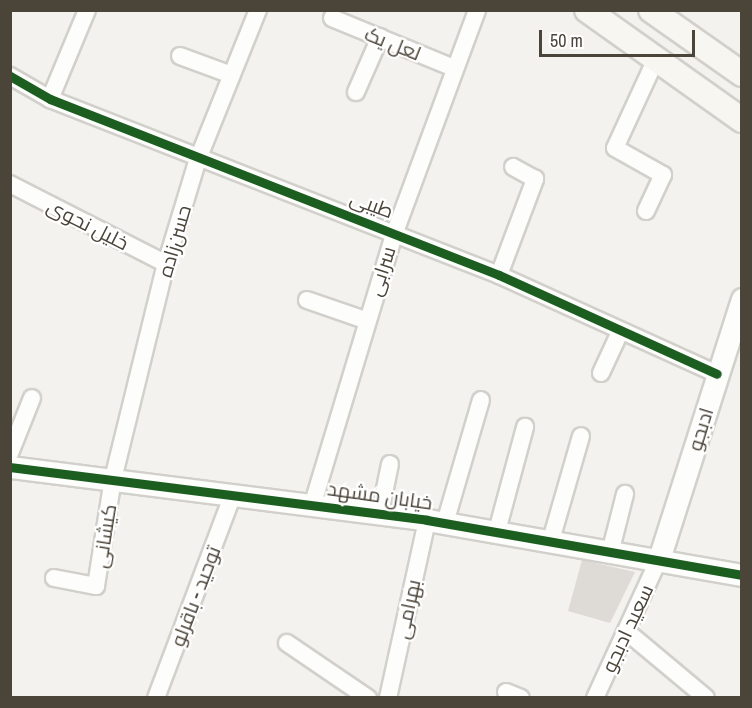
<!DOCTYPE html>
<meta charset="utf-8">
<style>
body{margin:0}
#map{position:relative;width:752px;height:708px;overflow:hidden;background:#f4f2ee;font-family:"Archivo Narrow",Cairo,sans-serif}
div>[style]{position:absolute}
.building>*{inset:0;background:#dedbd6}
.roads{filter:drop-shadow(2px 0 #d2d0cb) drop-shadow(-2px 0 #d2d0cb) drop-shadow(0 2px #d2d0cb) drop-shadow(0 -2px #d2d0cb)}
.minor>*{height:16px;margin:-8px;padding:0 8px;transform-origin:8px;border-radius:8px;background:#fdfdfc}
.tertiary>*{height:21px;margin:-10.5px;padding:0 10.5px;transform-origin:10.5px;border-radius:10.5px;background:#fdfdfc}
.secondary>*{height:24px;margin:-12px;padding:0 12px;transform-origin:12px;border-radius:12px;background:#f7f6f1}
.cycleway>*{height:9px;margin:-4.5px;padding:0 4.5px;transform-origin:4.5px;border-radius:4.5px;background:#1b5e20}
span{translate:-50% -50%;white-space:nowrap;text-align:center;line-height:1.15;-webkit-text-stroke:4.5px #fff;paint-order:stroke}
.street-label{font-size:20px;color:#4b4439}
.frame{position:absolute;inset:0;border:12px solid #4b4439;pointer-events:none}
.scale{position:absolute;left:539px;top:30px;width:156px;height:27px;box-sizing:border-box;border:3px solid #4b4439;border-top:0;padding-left:8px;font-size:18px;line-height:21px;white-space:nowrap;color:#4b4439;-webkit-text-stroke:4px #fff;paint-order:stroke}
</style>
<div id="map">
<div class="building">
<div style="clip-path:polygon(582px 560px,635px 572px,610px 623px,568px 611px)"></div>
</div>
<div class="roads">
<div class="minor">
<div style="left:332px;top:18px;width:132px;rotate:22.3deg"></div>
<div style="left:180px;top:56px;width:55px;rotate:20.1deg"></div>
<div style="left:10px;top:76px;width:46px;rotate:29.9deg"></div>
<div style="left:50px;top:99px;width:482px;rotate:21.4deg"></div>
<div style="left:499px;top:275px;width:239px;rotate:24.4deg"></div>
<div style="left:356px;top:92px;width:60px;rotate:-66.4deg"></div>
<div style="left:50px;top:99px;width:96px;rotate:-67.4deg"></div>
<div style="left:10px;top:184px;width:175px;rotate:27.1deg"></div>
<div style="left:646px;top:211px;width:40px;rotate:-65deg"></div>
<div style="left:663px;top:175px;width:55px;rotate:-150.6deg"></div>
<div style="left:615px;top:148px;width:96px;rotate:-65.3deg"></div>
<div style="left:499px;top:275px;width:103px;rotate:-69.4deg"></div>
<div style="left:535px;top:179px;width:25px;rotate:-151deg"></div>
<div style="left:307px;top:300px;width:61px;rotate:19deg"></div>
<div style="left:601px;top:373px;width:45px;rotate:-65.1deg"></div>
<div style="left:10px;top:453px;width:59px;rotate:-68.2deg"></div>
<div style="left:313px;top:503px;width:283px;rotate:-73.2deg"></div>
<div style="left:395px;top:232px;width:237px;rotate:-69.7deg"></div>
<div style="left:380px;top:513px;width:50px;rotate:-78.5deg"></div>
<div style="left:445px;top:523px;width:128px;rotate:-73.7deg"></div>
<div style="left:497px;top:531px;width:108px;rotate:-74.9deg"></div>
<div style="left:551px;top:540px;width:108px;rotate:-73.9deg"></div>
<div style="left:611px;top:549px;width:57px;rotate:-75.7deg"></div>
<div style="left:54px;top:578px;width:43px;rotate:10.8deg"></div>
<div style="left:96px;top:586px;width:108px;rotate:-81deg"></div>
<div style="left:113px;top:479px;width:221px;rotate:-76.2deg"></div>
<div style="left:166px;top:264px;width:110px;rotate:-73.1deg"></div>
<div style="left:198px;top:159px;width:161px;rotate:-68.1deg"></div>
<div style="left:626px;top:631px;width:104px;rotate:39.9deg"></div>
<div style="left:287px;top:643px;width:98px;rotate:34.2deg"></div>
<div style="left:506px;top:692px;width:16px;rotate:22deg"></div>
<div style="left:156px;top:698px;width:218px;rotate:-69.3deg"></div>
<div style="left:388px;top:698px;width:182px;rotate:-77.6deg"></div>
<div style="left:595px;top:698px;width:153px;rotate:-65.3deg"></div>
</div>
<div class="tertiary">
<div style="left:10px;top:467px;width:420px;rotate:7.2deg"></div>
<div style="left:427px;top:520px;width:320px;rotate:9.9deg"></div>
<div style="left:659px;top:559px;width:273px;rotate:-72.3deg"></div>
</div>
<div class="secondary">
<div style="left:587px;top:10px;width:190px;rotate:35.4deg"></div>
<div style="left:651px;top:10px;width:111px;rotate:35.1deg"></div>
</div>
</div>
<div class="cycleway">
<div style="left:10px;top:76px;width:46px;rotate:29.9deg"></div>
<div style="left:50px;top:99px;width:482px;rotate:21.4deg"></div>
<div style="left:499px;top:275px;width:239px;rotate:24.4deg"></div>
<div style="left:10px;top:467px;width:420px;rotate:7.2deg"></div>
<div style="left:427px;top:520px;width:320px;rotate:9.9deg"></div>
</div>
<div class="street-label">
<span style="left:393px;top:43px;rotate:22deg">لعل یک</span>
<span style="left:372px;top:204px;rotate:20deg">طیبی</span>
<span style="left:88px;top:224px;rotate:27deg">خلیل نحوی</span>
<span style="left:174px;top:241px;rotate:-74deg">حسن‌زاده</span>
<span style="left:381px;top:271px;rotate:-72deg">سرابی</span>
<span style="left:700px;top:429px;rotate:-73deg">ادبجو</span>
<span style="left:380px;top:495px;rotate:8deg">خیابان مشهد</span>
<span style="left:104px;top:536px;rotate:-81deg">کیشانی</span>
<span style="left:195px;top:596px;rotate:-69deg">توحید - باقرلو</span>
<span style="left:407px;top:609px;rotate:-78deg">بهرامی</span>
<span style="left:627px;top:628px;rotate:-65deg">سعید ادبجو</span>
</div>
<div class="frame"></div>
<div class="scale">50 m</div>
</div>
